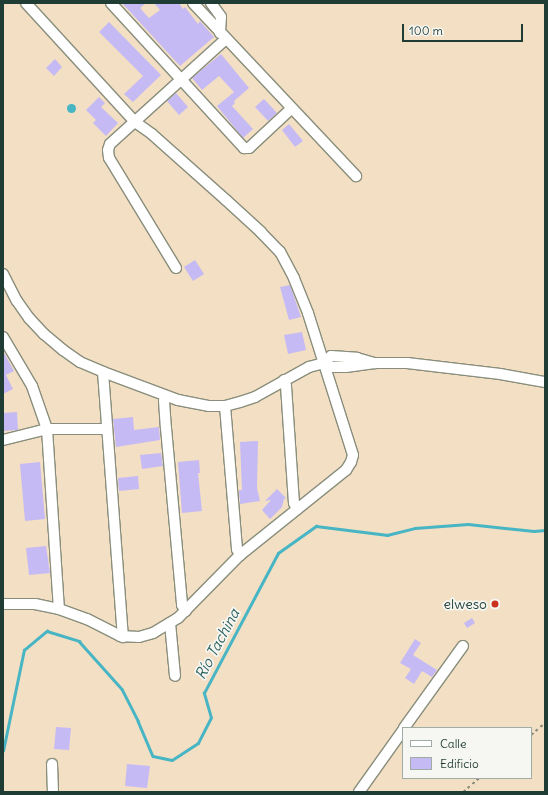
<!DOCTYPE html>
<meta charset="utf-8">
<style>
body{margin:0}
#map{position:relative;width:548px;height:795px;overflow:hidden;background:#f3dfc3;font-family:Delius,sans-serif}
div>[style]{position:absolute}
.water>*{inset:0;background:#48b5c4}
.round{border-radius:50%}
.stream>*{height:2.5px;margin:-1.25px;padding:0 1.25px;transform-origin:1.25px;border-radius:1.25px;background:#48b5c4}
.building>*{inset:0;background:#c6baf5}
.path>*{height:1.5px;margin-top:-0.75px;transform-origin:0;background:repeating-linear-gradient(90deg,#898e7c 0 3px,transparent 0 6px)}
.roads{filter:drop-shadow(1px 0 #898e7c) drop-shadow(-1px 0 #898e7c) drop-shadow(0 1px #898e7c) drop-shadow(0 -1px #898e7c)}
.minor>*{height:10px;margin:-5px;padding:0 5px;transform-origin:5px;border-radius:5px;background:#fff}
.dots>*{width:11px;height:11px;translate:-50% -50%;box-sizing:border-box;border:2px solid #f6f6f2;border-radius:50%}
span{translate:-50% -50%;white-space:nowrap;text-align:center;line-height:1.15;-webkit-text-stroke:3.5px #f6f6f2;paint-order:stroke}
.poi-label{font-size:14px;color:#1f3d34}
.right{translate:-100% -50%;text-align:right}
.water-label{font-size:15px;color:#2b615f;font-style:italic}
.frame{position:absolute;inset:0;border:4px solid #1f3d34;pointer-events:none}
.legend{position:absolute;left:402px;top:727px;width:130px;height:52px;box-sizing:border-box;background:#f6f6f2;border:1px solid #a0aca6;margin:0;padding:5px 7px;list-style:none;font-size:12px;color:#1f3d34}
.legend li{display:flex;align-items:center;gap:8px;height:20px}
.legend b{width:20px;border:1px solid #a0aca6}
.scale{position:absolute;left:402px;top:24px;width:121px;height:18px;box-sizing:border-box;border:2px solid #1f3d34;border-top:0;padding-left:5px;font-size:12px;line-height:14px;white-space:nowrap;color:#1f3d34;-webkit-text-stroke:3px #f6f6f2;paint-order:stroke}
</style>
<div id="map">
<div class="water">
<div class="round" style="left:66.5px;top:103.5px;width:9px;height:9px"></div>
</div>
<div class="stream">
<div style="left:3px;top:751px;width:103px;rotate:-78.3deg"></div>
<div style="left:24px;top:650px;width:30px;rotate:-40deg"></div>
<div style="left:47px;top:631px;width:34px;rotate:17deg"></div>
<div style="left:79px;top:641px;width:64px;rotate:48.1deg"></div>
<div style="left:122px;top:689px;width:36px;rotate:63deg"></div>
<div style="left:138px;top:721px;width:38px;rotate:67deg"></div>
<div style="left:153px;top:756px;width:19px;rotate:12deg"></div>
<div style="left:172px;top:760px;width:31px;rotate:-33deg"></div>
<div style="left:198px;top:743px;width:28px;rotate:-63deg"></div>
<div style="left:211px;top:718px;width:26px;rotate:-106deg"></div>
<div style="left:204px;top:693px;width:158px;rotate:-62.1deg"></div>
<div style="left:278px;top:553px;width:47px;rotate:-35.4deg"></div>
<div style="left:316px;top:526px;width:72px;rotate:7.2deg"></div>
<div style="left:387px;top:535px;width:29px;rotate:-14deg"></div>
<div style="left:415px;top:528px;width:53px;rotate:-4.3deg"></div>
<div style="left:468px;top:524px;width:66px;rotate:6.1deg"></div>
<div style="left:534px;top:531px;width:11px;rotate:-5deg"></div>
</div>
<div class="building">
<div style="clip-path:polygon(122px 3px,146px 3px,140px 8px,149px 18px,160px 10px,154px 3px,179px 3px,183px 9px,185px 7px,198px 24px,200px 21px,214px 37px,180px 66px)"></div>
<div style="clip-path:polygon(109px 22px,161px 75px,133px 102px,124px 94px,143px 76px,99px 32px)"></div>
<div style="clip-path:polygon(221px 54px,249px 88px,234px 101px,235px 103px,232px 106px,253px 129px,243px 138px,217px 106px,234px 92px,219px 76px,202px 90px,192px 78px)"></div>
<div style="clip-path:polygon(55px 59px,62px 67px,54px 76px,46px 68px)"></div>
<div style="clip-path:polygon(176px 93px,188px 107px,179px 115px,167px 101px)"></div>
<div style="clip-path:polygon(99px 97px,105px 103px,101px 107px,118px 123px,106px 136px,93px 123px,96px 120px,86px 110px)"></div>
<div style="clip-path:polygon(264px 99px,277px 113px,268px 121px,255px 107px)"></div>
<div style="clip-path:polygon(289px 124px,303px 141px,295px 147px,282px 130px)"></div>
<div style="clip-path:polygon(195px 260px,204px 274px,193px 281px,184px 267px)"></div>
<div style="clip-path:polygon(290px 285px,301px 317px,289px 320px,280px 287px)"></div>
<div style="clip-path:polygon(302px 332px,306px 350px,288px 354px,284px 335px)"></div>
<div style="clip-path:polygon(3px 351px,14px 371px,6px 375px,13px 389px,3px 394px)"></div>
<div style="clip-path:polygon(17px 412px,18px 430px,3px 431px,3px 413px)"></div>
<div style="clip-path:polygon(133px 417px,134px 430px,159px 427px,160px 440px,116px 447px,113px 419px)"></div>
<div style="clip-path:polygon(258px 441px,257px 488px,260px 501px,240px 504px,239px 490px,242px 490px,240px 442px)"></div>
<div style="clip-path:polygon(161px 453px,163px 466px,142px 469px,140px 455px)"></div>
<div style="clip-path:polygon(199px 460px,200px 473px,198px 473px,202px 511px,182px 513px,178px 462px)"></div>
<div style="clip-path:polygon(40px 462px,45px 519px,25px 521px,20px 464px)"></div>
<div style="clip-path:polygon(138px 476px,139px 489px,119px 491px,118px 478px)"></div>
<div style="clip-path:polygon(277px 489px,286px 498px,284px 499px,282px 507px,270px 519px,262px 510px,271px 500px,265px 501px)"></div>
<div style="clip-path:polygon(46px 546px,50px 573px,29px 575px,26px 548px)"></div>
<div style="clip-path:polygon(472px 618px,475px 623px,467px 628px,464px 623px)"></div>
<div style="clip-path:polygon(415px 639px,421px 643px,413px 655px,437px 670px,432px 677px,422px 671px,414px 684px,405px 678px,411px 669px,400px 663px)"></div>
<div style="clip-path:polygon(56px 727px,71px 728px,69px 750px,54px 749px)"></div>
<div style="clip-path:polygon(127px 764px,150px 766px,147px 788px,125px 786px)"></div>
</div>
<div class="path">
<div style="left:531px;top:735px;width:18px;rotate:-41deg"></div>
<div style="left:463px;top:792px;width:21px;rotate:-41deg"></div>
</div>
<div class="roads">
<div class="minor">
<div style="left:111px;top:3px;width:197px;rotate:47.5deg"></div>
<div style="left:244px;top:148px;width:5px"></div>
<div style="left:249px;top:148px;width:57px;rotate:-42.9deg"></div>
<div style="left:193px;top:3px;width:238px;rotate:46.7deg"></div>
<div style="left:211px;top:3px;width:17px;rotate:54deg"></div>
<div style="left:221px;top:17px;width:16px;rotate:94deg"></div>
<div style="left:176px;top:268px;width:129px;rotate:-121.3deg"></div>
<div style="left:109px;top:158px;width:8px;rotate:-97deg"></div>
<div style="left:108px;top:150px;width:6px;rotate:-72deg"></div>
<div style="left:110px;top:144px;width:156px;rotate:-42.2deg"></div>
<div style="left:3px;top:274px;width:30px;rotate:63deg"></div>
<div style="left:17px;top:301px;width:21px;rotate:55deg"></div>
<div style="left:29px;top:318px;width:22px;rotate:47deg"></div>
<div style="left:44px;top:334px;width:25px;rotate:40deg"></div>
<div style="left:63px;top:350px;width:21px;rotate:35deg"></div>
<div style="left:80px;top:362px;width:25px;rotate:23deg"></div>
<div style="left:103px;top:372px;width:80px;rotate:20.5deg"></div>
<div style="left:178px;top:400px;width:32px;rotate:11deg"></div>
<div style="left:209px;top:406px;width:16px"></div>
<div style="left:225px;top:406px;width:16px;rotate:-15deg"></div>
<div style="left:240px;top:402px;width:16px;rotate:-18deg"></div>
<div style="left:255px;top:397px;width:62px;rotate:-29.1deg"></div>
<div style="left:309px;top:367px;width:16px;rotate:-15deg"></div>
<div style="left:324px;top:363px;width:10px;rotate:-45deg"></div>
<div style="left:331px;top:356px;width:26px;rotate:4deg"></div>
<div style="left:357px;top:358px;width:19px;rotate:16deg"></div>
<div style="left:3px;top:337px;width:57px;rotate:59.4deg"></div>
<div style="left:32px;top:386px;width:46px;rotate:70.8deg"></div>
<div style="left:47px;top:429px;width:180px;rotate:86.2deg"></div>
<div style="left:324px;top:363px;width:9px;rotate:27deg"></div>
<div style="left:332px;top:367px;width:14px"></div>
<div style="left:346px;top:367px;width:29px;rotate:-8deg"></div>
<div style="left:375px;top:363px;width:32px"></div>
<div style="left:407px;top:363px;width:94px;rotate:6.7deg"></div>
<div style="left:500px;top:374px;width:46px;rotate:10.1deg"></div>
<div style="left:103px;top:372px;width:266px;rotate:85.7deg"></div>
<div style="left:284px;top:380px;width:6px;rotate:72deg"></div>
<div style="left:286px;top:386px;width:117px;rotate:86.1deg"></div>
<div style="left:294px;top:503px;width:7px;rotate:63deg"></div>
<div style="left:166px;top:396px;width:5px;rotate:112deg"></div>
<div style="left:164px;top:401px;width:27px;rotate:86deg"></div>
<div style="left:166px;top:428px;width:178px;rotate:84.8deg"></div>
<div style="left:182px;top:605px;width:7px;rotate:56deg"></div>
<div style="left:225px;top:406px;width:144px;rotate:85.2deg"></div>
<div style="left:237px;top:549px;width:7px;rotate:63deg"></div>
<div style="left:3px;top:440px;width:45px;rotate:-14deg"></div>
<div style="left:47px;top:429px;width:60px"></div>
<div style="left:3px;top:604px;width:32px"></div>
<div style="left:35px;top:604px;width:25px;rotate:12deg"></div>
<div style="left:59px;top:609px;width:30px;rotate:20deg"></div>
<div style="left:87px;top:619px;width:37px;rotate:27deg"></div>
<div style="left:120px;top:636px;width:19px;rotate:3deg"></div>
<div style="left:139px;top:637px;width:15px;rotate:-16deg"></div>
<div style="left:153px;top:633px;width:29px;rotate:-31deg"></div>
<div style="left:178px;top:618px;width:88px;rotate:-45.5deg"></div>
<div style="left:240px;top:555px;width:136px;rotate:-38.7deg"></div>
<div style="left:346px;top:470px;width:9px;rotate:-58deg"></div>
<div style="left:351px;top:462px;width:7px;rotate:-74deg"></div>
<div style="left:353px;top:455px;width:149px;rotate:-107.6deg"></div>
<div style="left:308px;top:313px;width:38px;rotate:-112deg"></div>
<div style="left:294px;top:278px;width:30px;rotate:-118deg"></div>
<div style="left:280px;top:252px;width:28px;rotate:-134deg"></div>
<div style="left:261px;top:232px;width:47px;rotate:-137.6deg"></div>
<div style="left:226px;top:200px;width:99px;rotate:-138.3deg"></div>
<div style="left:152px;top:134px;width:21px;rotate:-145deg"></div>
<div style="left:135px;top:122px;width:161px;rotate:-132.5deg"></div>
<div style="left:170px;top:623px;width:53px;rotate:84.6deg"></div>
<div style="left:404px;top:728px;width:101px;rotate:-54.3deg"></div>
<div style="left:52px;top:764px;width:28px;rotate:88deg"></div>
<div style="left:359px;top:792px;width:76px;rotate:-54.6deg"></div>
</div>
</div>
<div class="dots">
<div style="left:495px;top:604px;background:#c8321e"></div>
</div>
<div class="poi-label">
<span class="right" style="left:487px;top:604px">elweso</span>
</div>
<div class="water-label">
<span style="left:217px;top:644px;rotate:-62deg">Río Tachina</span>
</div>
<div class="frame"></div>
<ul class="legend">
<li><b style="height:5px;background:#fff"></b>Calle</li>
<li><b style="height:11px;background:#c6baf5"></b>Edificio</li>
</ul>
<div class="scale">100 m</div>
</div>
